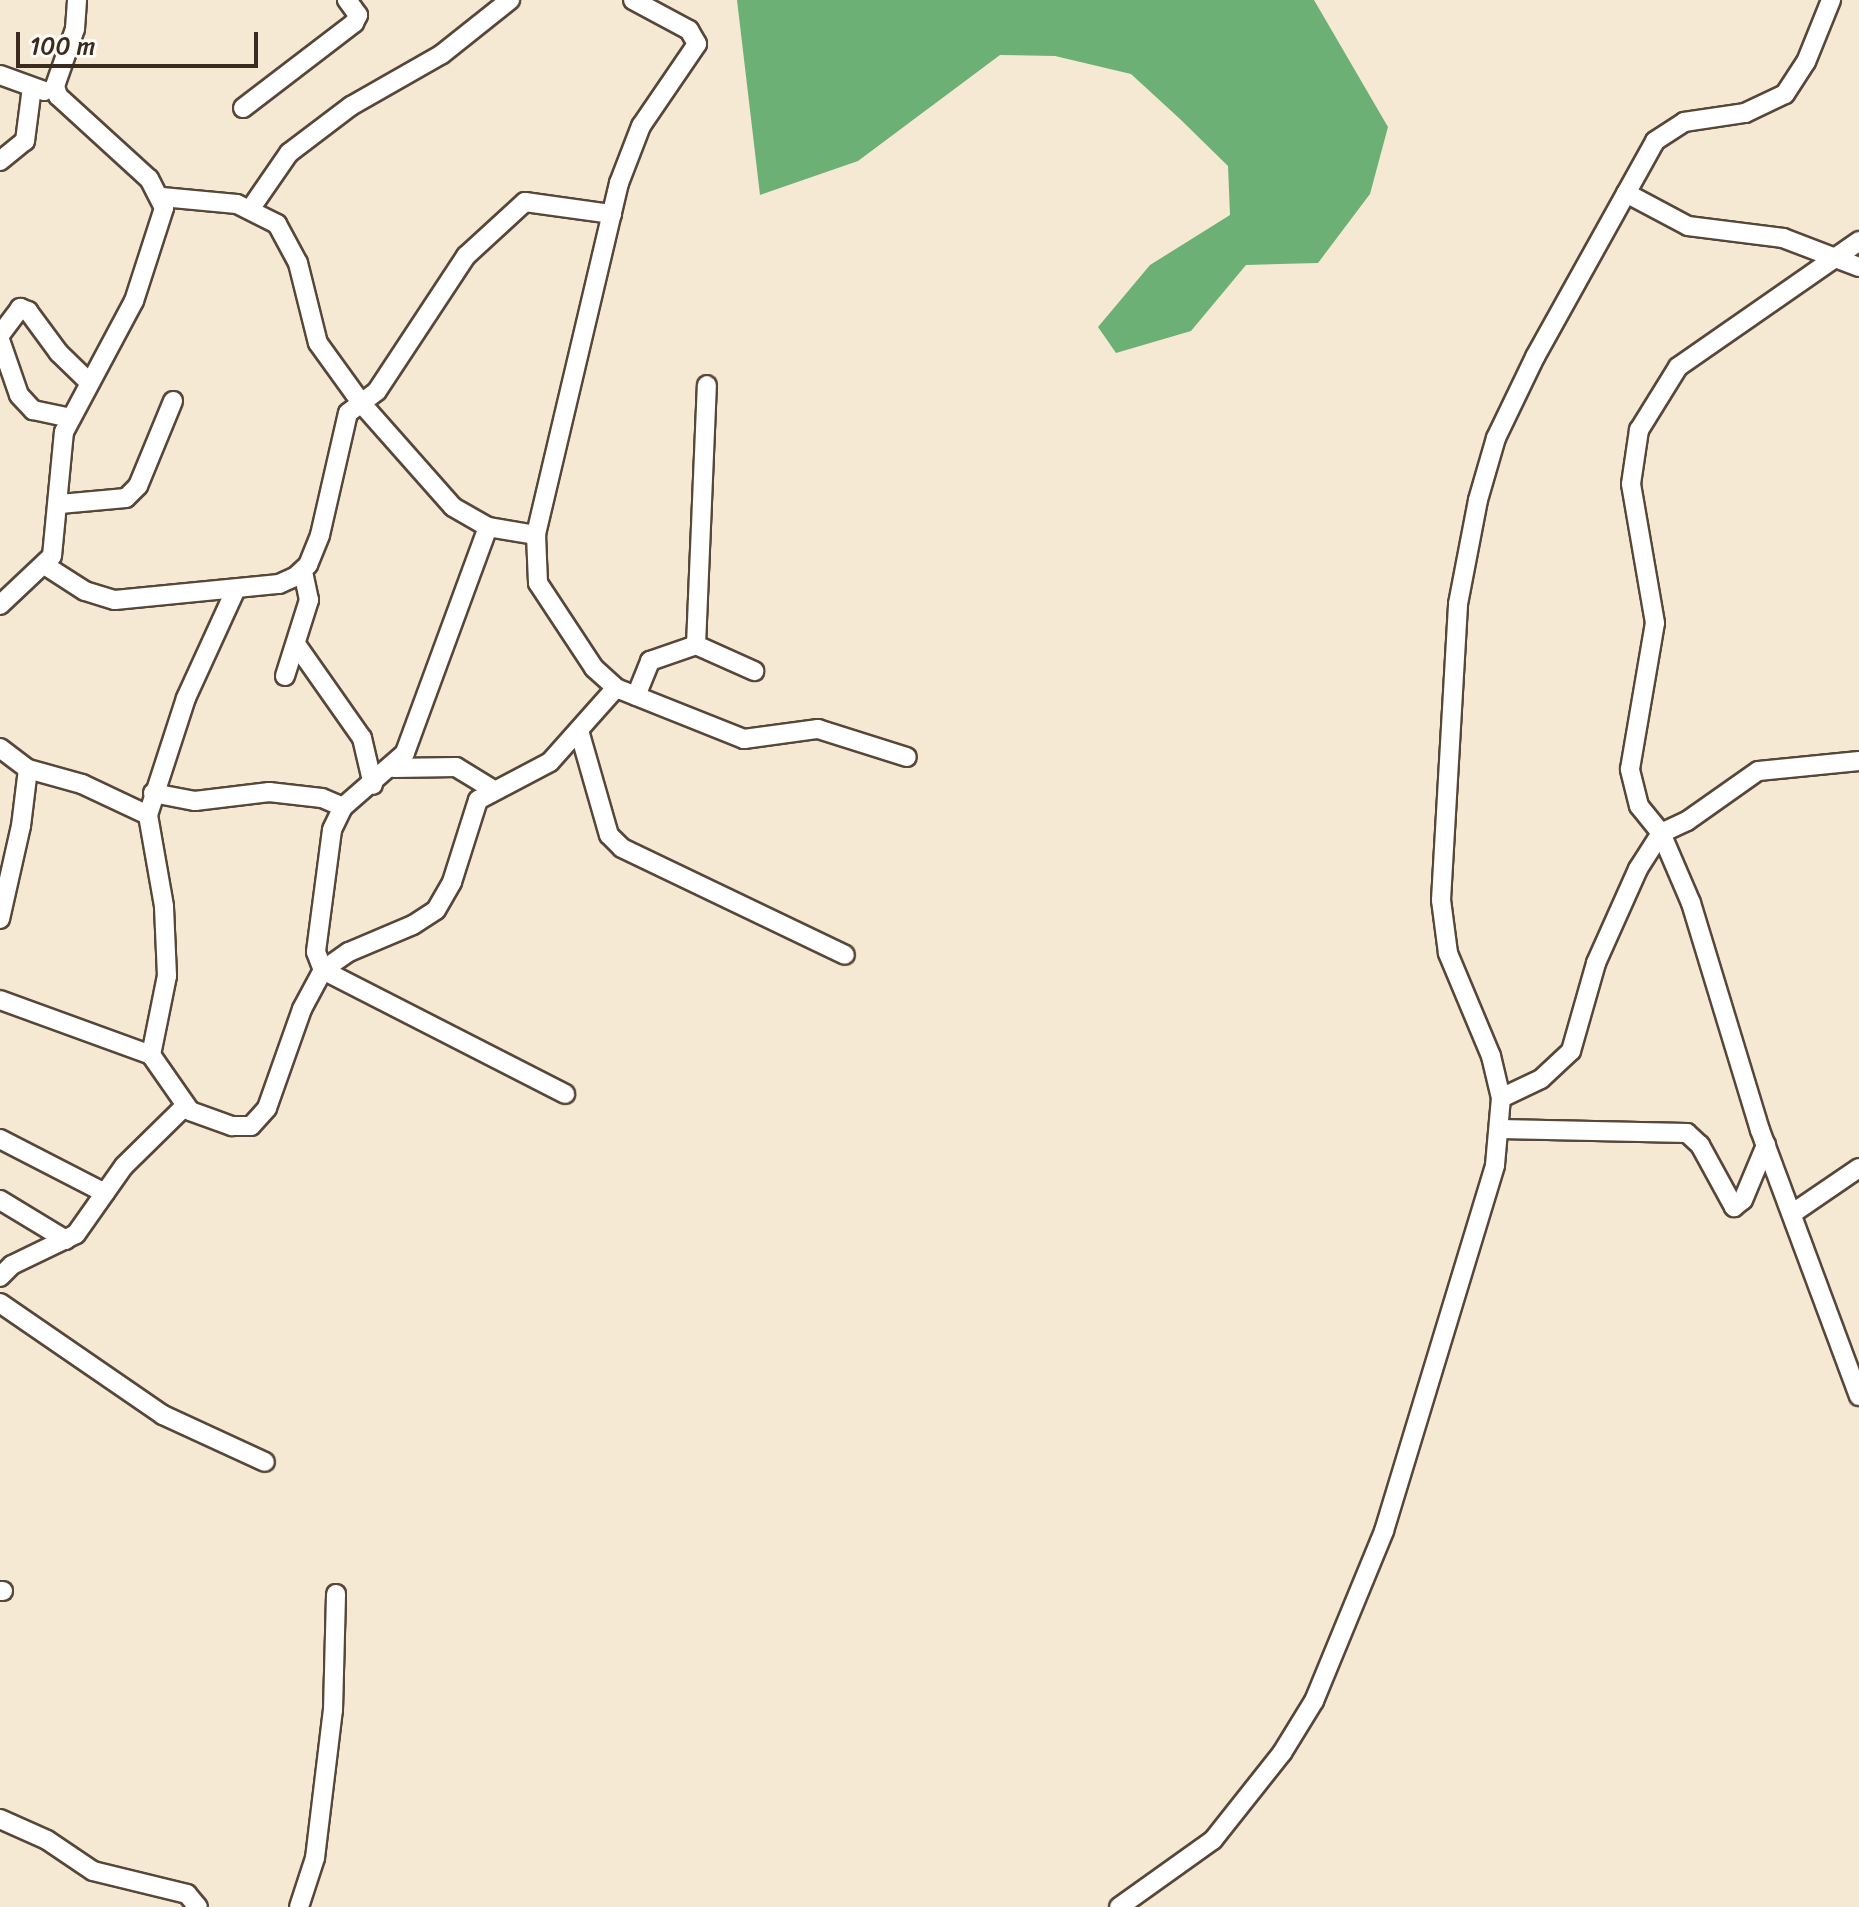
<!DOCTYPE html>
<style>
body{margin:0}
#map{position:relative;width:1859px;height:1907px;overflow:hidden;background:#f6e9d3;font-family:Sriracha,sans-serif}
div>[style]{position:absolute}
.forest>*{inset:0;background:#6cb075}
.roads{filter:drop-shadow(2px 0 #574739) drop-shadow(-2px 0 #574739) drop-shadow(0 2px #574739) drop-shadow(0 -2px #574739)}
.minor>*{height:18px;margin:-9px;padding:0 9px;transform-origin:9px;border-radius:9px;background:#fff}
span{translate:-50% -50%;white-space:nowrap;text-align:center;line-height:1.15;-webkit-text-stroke:8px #fdfcf7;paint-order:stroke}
.scale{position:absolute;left:16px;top:32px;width:242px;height:36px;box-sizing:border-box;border:4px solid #3b2a1e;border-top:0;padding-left:10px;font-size:24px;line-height:28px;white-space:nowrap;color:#3b2a1e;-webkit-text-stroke:6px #fdfcf7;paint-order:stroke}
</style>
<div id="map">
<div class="forest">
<div style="clip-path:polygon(737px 0,1314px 0,1388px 127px,1370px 194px,1318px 263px,1246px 265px,1191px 331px,1116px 353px,1098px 327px,1150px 265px,1230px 215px,1228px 166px,1180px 119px,1131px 74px,1055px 56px,1000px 55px,858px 161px,760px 195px)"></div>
</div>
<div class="roads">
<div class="minor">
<div style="left:633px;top:0;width:64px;rotate:28.2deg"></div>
<div style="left:689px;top:30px;width:16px;rotate:60deg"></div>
<div style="left:697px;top:44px;width:99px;rotate:124.3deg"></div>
<div style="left:641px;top:126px;width:61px;rotate:111.1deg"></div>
<div style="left:619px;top:183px;width:362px;rotate:103.3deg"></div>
<div style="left:536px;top:535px;width:48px;rotate:87.6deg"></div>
<div style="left:538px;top:583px;width:102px;rotate:56.6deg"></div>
<div style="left:594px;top:668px;width:30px;rotate:42deg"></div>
<div style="left:616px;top:688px;width:138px;rotate:21.7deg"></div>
<div style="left:744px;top:739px;width:75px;rotate:-7.7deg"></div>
<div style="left:818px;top:729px;width:93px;rotate:17.5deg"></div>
<div style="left:0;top:75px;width:47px;rotate:20deg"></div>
<div style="left:243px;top:108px;width:140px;rotate:-37.4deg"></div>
<div style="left:354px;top:23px;width:9px;rotate:-63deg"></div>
<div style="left:358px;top:15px;width:19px;rotate:-126deg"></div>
<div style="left:0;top:161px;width:32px;rotate:-39deg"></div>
<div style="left:25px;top:141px;width:54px;rotate:-82.6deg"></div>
<div style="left:1626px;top:193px;width:70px;rotate:28deg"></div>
<div style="left:1688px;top:226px;width:96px;rotate:7.2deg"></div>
<div style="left:1783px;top:238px;width:81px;rotate:20.9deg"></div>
<div style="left:162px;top:197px;width:75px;rotate:5.3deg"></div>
<div style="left:237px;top:204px;width:45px;rotate:26.6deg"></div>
<div style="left:277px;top:224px;width:44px;rotate:61.7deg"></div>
<div style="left:298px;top:263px;width:82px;rotate:76deg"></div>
<div style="left:318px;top:343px;width:75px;rotate:54.2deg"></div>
<div style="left:362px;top:404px;width:137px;rotate:48.5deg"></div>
<div style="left:453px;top:507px;width:40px;rotate:29.7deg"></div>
<div style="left:488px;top:527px;width:49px;rotate:9.5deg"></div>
<div style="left:251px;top:208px;width:67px;rotate:-55.4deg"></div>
<div style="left:289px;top:153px;width:78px;rotate:-37.2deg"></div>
<div style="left:351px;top:106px;width:105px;rotate:-29.7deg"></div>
<div style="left:442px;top:54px;width:87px;rotate:-38.5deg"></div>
<div style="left:0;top:335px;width:34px;rotate:-53deg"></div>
<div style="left:20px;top:308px;width:9px;rotate:21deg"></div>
<div style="left:28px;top:311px;width:52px;rotate:53.6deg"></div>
<div style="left:59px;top:353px;width:43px;rotate:44.1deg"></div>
<div style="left:0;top:340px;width:58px;rotate:70.9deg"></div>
<div style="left:19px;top:395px;width:21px;rotate:47deg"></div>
<div style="left:33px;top:410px;width:38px;rotate:12deg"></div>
<div style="left:60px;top:504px;width:66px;rotate:-5.2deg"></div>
<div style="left:126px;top:498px;width:17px;rotate:-45deg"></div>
<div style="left:138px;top:486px;width:92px;rotate:-67.6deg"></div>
<div style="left:488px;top:527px;width:241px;rotate:110.2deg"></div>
<div style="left:405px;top:753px;width:82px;rotate:138.9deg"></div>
<div style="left:343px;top:807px;width:25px;rotate:116deg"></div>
<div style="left:332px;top:830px;width:123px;rotate:97.5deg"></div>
<div style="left:316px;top:952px;width:19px;rotate:69deg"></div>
<div style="left:323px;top:970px;width:272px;rotate:27.1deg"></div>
<div style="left:46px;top:566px;width:46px;rotate:32.7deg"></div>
<div style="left:85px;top:591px;width:31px;rotate:17deg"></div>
<div style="left:115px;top:600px;width:165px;rotate:-5.6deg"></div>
<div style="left:279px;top:584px;width:17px;rotate:-24deg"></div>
<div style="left:295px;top:577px;width:18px;rotate:-43deg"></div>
<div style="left:308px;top:565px;width:32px;rotate:-68deg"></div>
<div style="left:320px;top:535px;width:125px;rotate:-77.1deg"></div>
<div style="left:348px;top:413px;width:36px;rotate:-37deg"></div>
<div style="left:377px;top:391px;width:162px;rotate:-56.6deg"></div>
<div style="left:466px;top:256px;width:80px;rotate:-42.5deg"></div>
<div style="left:525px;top:202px;width:88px;rotate:7.9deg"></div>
<div style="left:0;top:605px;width:71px;rotate:-43.3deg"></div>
<div style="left:52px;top:556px;width:125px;rotate:-84.5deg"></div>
<div style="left:64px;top:432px;width:149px;rotate:-61.9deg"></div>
<div style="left:134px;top:301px;width:98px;rotate:-72.1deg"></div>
<div style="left:164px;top:208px;width:33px;rotate:-117deg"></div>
<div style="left:149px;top:179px;width:123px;rotate:-137.6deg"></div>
<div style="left:58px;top:96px;width:10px;rotate:-107deg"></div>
<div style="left:55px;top:86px;width:60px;rotate:-70.7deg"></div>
<div style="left:75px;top:29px;width:29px;rotate:-86deg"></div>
<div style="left:696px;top:645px;width:260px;rotate:-87.6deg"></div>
<div style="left:298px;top:647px;width:111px;rotate:54.9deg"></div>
<div style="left:362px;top:738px;width:48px;rotate:76.8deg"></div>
<div style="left:285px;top:676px;width:80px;rotate:-72.5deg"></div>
<div style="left:309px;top:600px;width:30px;rotate:-102deg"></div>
<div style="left:636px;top:696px;width:38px;rotate:-68deg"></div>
<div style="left:650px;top:661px;width:49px;rotate:-19.2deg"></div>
<div style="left:696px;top:645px;width:64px;rotate:24.1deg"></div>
<div style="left:580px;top:734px;width:105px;rotate:74deg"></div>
<div style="left:609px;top:835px;width:18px;rotate:45deg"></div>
<div style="left:622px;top:848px;width:247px;rotate:25.6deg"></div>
<div style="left:0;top:748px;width:35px;rotate:37deg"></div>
<div style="left:28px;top:769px;width:56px;rotate:15.5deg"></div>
<div style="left:82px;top:784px;width:73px;rotate:25.2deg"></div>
<div style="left:1859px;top:761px;width:101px;rotate:174.3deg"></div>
<div style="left:1758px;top:771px;width:87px;rotate:144.8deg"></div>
<div style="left:1687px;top:821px;width:29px;rotate:155deg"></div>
<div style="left:1661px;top:833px;width:76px;rotate:66.8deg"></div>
<div style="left:1691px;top:903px;width:237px;rotate:73.1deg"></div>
<div style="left:1760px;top:1130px;width:284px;rotate:69.6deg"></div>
<div style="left:394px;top:768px;width:62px;rotate:-0.9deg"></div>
<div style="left:456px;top:767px;width:42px;rotate:31.4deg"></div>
<div style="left:153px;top:793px;width:43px;rotate:10.8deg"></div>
<div style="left:195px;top:801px;width:75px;rotate:-6.9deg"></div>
<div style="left:269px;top:792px;width:53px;rotate:6.5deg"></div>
<div style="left:322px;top:798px;width:23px;rotate:23deg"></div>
<div style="left:0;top:919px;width:95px;rotate:-77.3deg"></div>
<div style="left:21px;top:826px;width:57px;rotate:-83deg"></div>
<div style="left:0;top:1000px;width:161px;rotate:20deg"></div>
<div style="left:151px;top:1055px;width:68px;rotate:55.1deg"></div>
<div style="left:190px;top:1111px;width:45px;rotate:19.7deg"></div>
<div style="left:232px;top:1126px;width:19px"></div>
<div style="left:251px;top:1126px;width:24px;rotate:-48deg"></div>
<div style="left:267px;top:1108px;width:105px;rotate:-70.5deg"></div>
<div style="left:302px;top:1009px;width:44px;rotate:-61.7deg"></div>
<div style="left:323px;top:970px;width:32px;rotate:-35deg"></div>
<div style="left:349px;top:952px;width:69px;rotate:-22.9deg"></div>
<div style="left:413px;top:925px;width:27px;rotate:-33deg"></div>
<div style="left:436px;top:910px;width:32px;rotate:-60deg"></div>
<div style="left:452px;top:882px;width:86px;rotate:-72.4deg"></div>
<div style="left:478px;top:800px;width:81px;rotate:-27.8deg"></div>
<div style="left:550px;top:762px;width:99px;rotate:-48.3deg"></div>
<div style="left:151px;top:1055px;width:81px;rotate:-78.6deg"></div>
<div style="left:167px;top:976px;width:70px;rotate:-92.5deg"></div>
<div style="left:164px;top:906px;width:92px;rotate:-100deg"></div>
<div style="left:148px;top:815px;width:123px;rotate:-72deg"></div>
<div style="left:186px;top:698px;width:120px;rotate:-65.4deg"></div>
<div style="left:1501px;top:1098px;width:44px;rotate:-25.4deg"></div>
<div style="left:1541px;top:1079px;width:41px;rotate:-43deg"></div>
<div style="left:1571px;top:1051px;width:91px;rotate:-74.1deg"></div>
<div style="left:1596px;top:963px;width:103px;rotate:-65.9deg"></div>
<div style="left:1638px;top:869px;width:43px;rotate:-57.4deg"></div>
<div style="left:1661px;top:833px;width:35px;rotate:-129deg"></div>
<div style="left:1639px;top:806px;width:38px;rotate:-104deg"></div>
<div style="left:1630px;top:769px;width:148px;rotate:-80.3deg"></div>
<div style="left:1655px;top:623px;width:141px;rotate:-99.8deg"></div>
<div style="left:1631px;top:484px;width:55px;rotate:-81.6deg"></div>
<div style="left:1639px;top:430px;width:74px;rotate:-58.2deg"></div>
<div style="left:1678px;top:367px;width:221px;rotate:-34.8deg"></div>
<div style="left:1500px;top:1129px;width:187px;rotate:1.2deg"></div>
<div style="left:1687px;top:1133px;width:18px;rotate:43deg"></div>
<div style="left:1700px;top:1145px;width:71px;rotate:61.3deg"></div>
<div style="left:1734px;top:1207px;width:11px;rotate:-38deg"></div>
<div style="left:1743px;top:1200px;width:60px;rotate:-67.3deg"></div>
<div style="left:0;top:1139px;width:118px;rotate:27.2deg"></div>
<div style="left:0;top:1200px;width:77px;rotate:31.2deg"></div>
<div style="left:1793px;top:1213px;width:80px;rotate:-34.3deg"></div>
<div style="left:0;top:1277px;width:17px;rotate:-45deg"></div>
<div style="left:12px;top:1265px;width:71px;rotate:-25.8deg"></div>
<div style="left:76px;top:1234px;width:83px;rotate:-54.8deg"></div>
<div style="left:124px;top:1166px;width:86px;rotate:-44.5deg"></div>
<div style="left:0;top:1303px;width:198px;rotate:34.5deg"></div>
<div style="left:163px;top:1415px;width:112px;rotate:24.7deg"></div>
<div style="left:0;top:1591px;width:3px"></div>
<div style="left:0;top:1819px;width:51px;rotate:24.1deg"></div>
<div style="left:47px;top:1840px;width:55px;rotate:34deg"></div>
<div style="left:93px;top:1871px;width:97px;rotate:13.7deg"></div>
<div style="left:187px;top:1894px;width:17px;rotate:50deg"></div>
<div style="left:299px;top:1907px;width:52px;rotate:-71.9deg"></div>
<div style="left:315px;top:1858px;width:149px;rotate:-83.1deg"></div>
<div style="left:333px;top:1710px;width:116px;rotate:-88.5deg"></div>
<div style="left:1119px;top:1907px;width:115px;rotate:-35.5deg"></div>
<div style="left:1213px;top:1840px;width:111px;rotate:-51.6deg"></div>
<div style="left:1282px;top:1753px;width:61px;rotate:-58.4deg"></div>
<div style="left:1314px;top:1701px;width:184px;rotate:-67.6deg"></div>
<div style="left:1384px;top:1531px;width:382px;rotate:-73.1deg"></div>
<div style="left:1495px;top:1165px;width:67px;rotate:-84.9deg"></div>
<div style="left:1501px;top:1098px;width:43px;rotate:-103.4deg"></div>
<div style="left:1491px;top:1056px;width:112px;rotate:-112.7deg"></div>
<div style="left:1448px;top:953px;width:53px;rotate:-97.5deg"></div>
<div style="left:1441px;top:900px;width:296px;rotate:-86.7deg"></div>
<div style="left:1458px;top:604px;width:106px;rotate:-79.1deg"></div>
<div style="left:1478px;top:500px;width:65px;rotate:-73.8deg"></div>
<div style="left:1496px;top:438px;width:90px;rotate:-64.3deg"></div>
<div style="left:1535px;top:357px;width:247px;rotate:-60.9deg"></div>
<div style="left:1655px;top:141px;width:35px;rotate:-33deg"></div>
<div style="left:1684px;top:122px;width:62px;rotate:-8.4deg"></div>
<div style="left:1745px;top:113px;width:44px;rotate:-25.4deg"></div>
<div style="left:1785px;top:94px;width:38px;rotate:-57deg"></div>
<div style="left:1806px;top:62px;width:67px;rotate:-68deg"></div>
</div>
</div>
<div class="scale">100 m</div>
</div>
